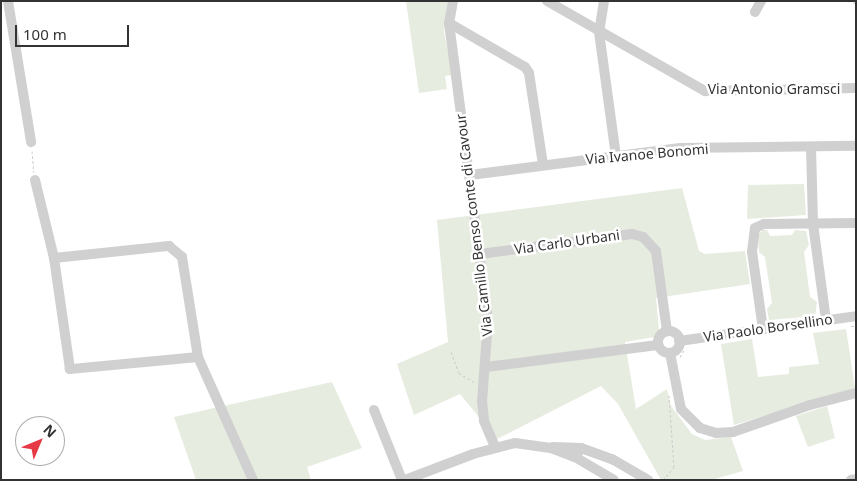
<!DOCTYPE html>
<style>
body{margin:0}
#map{position:relative;width:857px;height:481px;overflow:hidden;background:#fff;font-family:"Noto Sans",sans-serif}
div>[style]{position:absolute}
.green>*{inset:0;background:#e6ecdf}
.path>*{height:1px;margin-top:-0.5px;transform-origin:0;background:repeating-linear-gradient(90deg,#cdcdcd 0 2.5px,transparent 0 5px)}
.minor>*{height:10px;margin:-5px;padding:0 5px;transform-origin:5px;border-radius:5px;background:#d0d0d0}
.minor>.ring{margin:-5px;padding:0;box-sizing:content-box;background:none;border:10px solid #d0d0d0;border-radius:50%}
span{translate:-50% -50%;white-space:nowrap;text-align:center;line-height:1.15;-webkit-text-stroke:5px #fff;paint-order:stroke}
.street-label{font-size:14px;color:#333}
.frame{position:absolute;inset:0;border:2px solid #333;pointer-events:none}
.north{position:absolute;left:15px;top:416px;width:50px;height:50px;box-sizing:border-box;background:#fff;border:1px solid #adadad;border-radius:50%;rotate:45deg;font-size:14px;font-weight:700;line-height:20px;text-align:center;color:#333}
.north::after{content:'';display:block;margin:auto;width:18px;height:22px;background:#e63946;clip-path:polygon(50% 0,100% 100%,50% 72%,0 100%)}
.scale{position:absolute;left:15px;top:25px;width:114px;height:22px;box-sizing:border-box;border:2px solid #333;border-top:0;padding-left:6px;font-size:15px;line-height:18px;white-space:nowrap;color:#333;-webkit-text-stroke:4px #fff;paint-order:stroke}
</style>
<div id="map">
<div class="green">
<div style="clip-path:polygon(406px 1px,448px 1px,444px 32px,452px 75px,445px 76px,447px 89px,419px 93px)"></div>
<div style="clip-path:polygon(804px 184px,806px 215px,747px 219px,748px 185px)"></div>
<div style="clip-path:polygon(682px 188px,699px 251px,705px 254px,745px 251px,750px 284px,656px 298px,659px 330px,654px 337px,625px 342px,636px 409px,667px 389px,671px 406px,692px 434px,705px 440px,731px 437px,743px 471px,711px 480px,661px 480px,618px 404px,601px 386px,497px 439px,460px 394px,414px 415px,397px 364px,448px 342px,437px 220px)"></div>
<div style="clip-path:polygon(763px 230px,767px 230px,770px 236px,792px 235px,795px 230px,806px 231px,809px 245px,804px 252px,810px 297px,817px 302px,815px 316px,769px 320px,767px 309px,772px 303px,765px 257px,759px 252px,758px 235px)"></div>
<div style="clip-path:polygon(846px 329px,855px 388px,734px 425px,721px 344px,752px 339px,758px 377px,789px 374px,789px 367px,819px 364px,813px 333px)"></div>
<div style="clip-path:polygon(332px 382px,362px 448px,307px 467px,311px 480px,196px 480px,174px 417px)"></div>
<div style="clip-path:polygon(827px 406px,835px 438px,808px 447px,796px 416px)"></div>
</div>
<div class="path">
<div style="left:848px;top:1px;width:8px;rotate:14deg"></div>
<div style="left:32px;top:151px;width:21px;rotate:85deg"></div>
<div style="left:851px;top:326px;width:5px"></div>
<div style="left:451px;top:352px;width:22px;rotate:69deg"></div>
<div style="left:459px;top:373px;width:17px;rotate:31deg"></div>
<div style="left:680px;top:357px;width:8px;rotate:-60deg"></div>
<div style="left:663px;top:480px;width:17px;rotate:-50deg"></div>
<div style="left:674px;top:467px;width:72px;rotate:-94deg"></div>
</div>
<div class="minor">
<div style="left:8px;top:1px;width:143px;rotate:80.7deg"></div>
<div style="left:453px;top:1px;width:22px;rotate:100deg"></div>
<div style="left:449px;top:23px;width:300px;rotate:82.5deg"></div>
<div style="left:488px;top:320px;width:81px;rotate:94.2deg"></div>
<div style="left:482px;top:401px;width:20px;rotate:84deg"></div>
<div style="left:484px;top:421px;width:28px;rotate:67deg"></div>
<div style="left:547px;top:1px;width:182px;rotate:29.7deg"></div>
<div style="left:705px;top:91px;width:151px;rotate:-1.1deg"></div>
<div style="left:604px;top:1px;width:31px;rotate:99deg"></div>
<div style="left:599px;top:32px;width:125px;rotate:82.2deg"></div>
<div style="left:755px;top:12px;width:13px;rotate:-61deg"></div>
<div style="left:449px;top:23px;width:88px;rotate:30.1deg"></div>
<div style="left:525px;top:67px;width:7px;rotate:56deg"></div>
<div style="left:529px;top:73px;width:93px;rotate:81.3deg"></div>
<div style="left:811px;top:147px;width:77px;rotate:88.5deg"></div>
<div style="left:813px;top:224px;width:97px;rotate:82.3deg"></div>
<div style="left:470px;top:175px;width:212px;rotate:-7.3deg"></div>
<div style="left:680px;top:148px;width:176px;rotate:-0.7deg"></div>
<div style="left:35px;top:180px;width:80px;rotate:76.3deg"></div>
<div style="left:480px;top:254px;width:153px;rotate:-7.5deg"></div>
<div style="left:632px;top:234px;width:11px;rotate:15deg"></div>
<div style="left:643px;top:237px;width:19px;rotate:47deg"></div>
<div style="left:656px;top:251px;width:81px;rotate:82.2deg"></div>
<div style="left:763px;top:329px;width:78px;rotate:-98.1deg"></div>
<div style="left:752px;top:252px;width:24px;rotate:-83deg"></div>
<div style="left:755px;top:228px;width:10px;rotate:-24deg"></div>
<div style="left:764px;top:224px;width:92px;rotate:-0.6deg"></div>
<div class="ring" style="left:658px;top:331px;width:12px;height:12px"></div>
<div style="left:679px;top:341px;width:179px;rotate:-8deg"></div>
<div style="left:670px;top:353px;width:57px;rotate:78.9deg"></div>
<div style="left:681px;top:409px;width:27px;rotate:45deg"></div>
<div style="left:700px;top:428px;width:17px;rotate:17deg"></div>
<div style="left:716px;top:433px;width:17px;rotate:-3deg"></div>
<div style="left:733px;top:432px;width:82px;rotate:-19.3deg"></div>
<div style="left:810px;top:405px;width:48px;rotate:-14.6deg"></div>
<div style="left:198px;top:357px;width:129px;rotate:174.6deg"></div>
<div style="left:70px;top:369px;width:112px;rotate:-98.2deg"></div>
<div style="left:54px;top:258px;width:116px;rotate:-6deg"></div>
<div style="left:169px;top:246px;width:17px;rotate:40deg"></div>
<div style="left:182px;top:257px;width:101px;rotate:80.9deg"></div>
<div style="left:198px;top:357px;width:135px;rotate:65.9deg"></div>
<div style="left:486px;top:367px;width:173px;rotate:-7.3deg"></div>
<div style="left:374px;top:410px;width:75px;rotate:68.2deg"></div>
<div style="left:553px;top:447px;width:28px;rotate:2deg"></div>
<div style="left:575px;top:457px;width:11px;rotate:-56deg"></div>
<div style="left:581px;top:448px;width:33px;rotate:20deg"></div>
<div style="left:612px;top:459px;width:42px;rotate:30.3deg"></div>
<div style="left:405px;top:480px;width:73px;rotate:-20.9deg"></div>
<div style="left:473px;top:454px;width:43px;rotate:-14.7deg"></div>
<div style="left:515px;top:443px;width:36px;rotate:8deg"></div>
<div style="left:551px;top:448px;width:26px;rotate:21deg"></div>
<div style="left:575px;top:457px;width:45px;rotate:30.5deg"></div>
<div style="left:851px;top:480px;width:5px;rotate:-11deg"></div>
</div>
<div class="street-label">
<span style="left:774px;top:89px">Via Antonio Gramsci</span>
<span style="left:647px;top:154px;rotate:-5deg">Via Ivanoe Bonomi</span>
<span style="left:474px;top:225px;rotate:-97deg">Via Camillo Benso conte di Cavour</span>
<span style="left:567px;top:242px;rotate:-8deg">Via Carlo Urbani</span>
<span style="left:768px;top:328px;rotate:-8deg">Via Paolo Borsellino</span>
</div>
<div class="frame"></div>
<div class="north">N</div>
<div class="scale">100 m</div>
</div>
